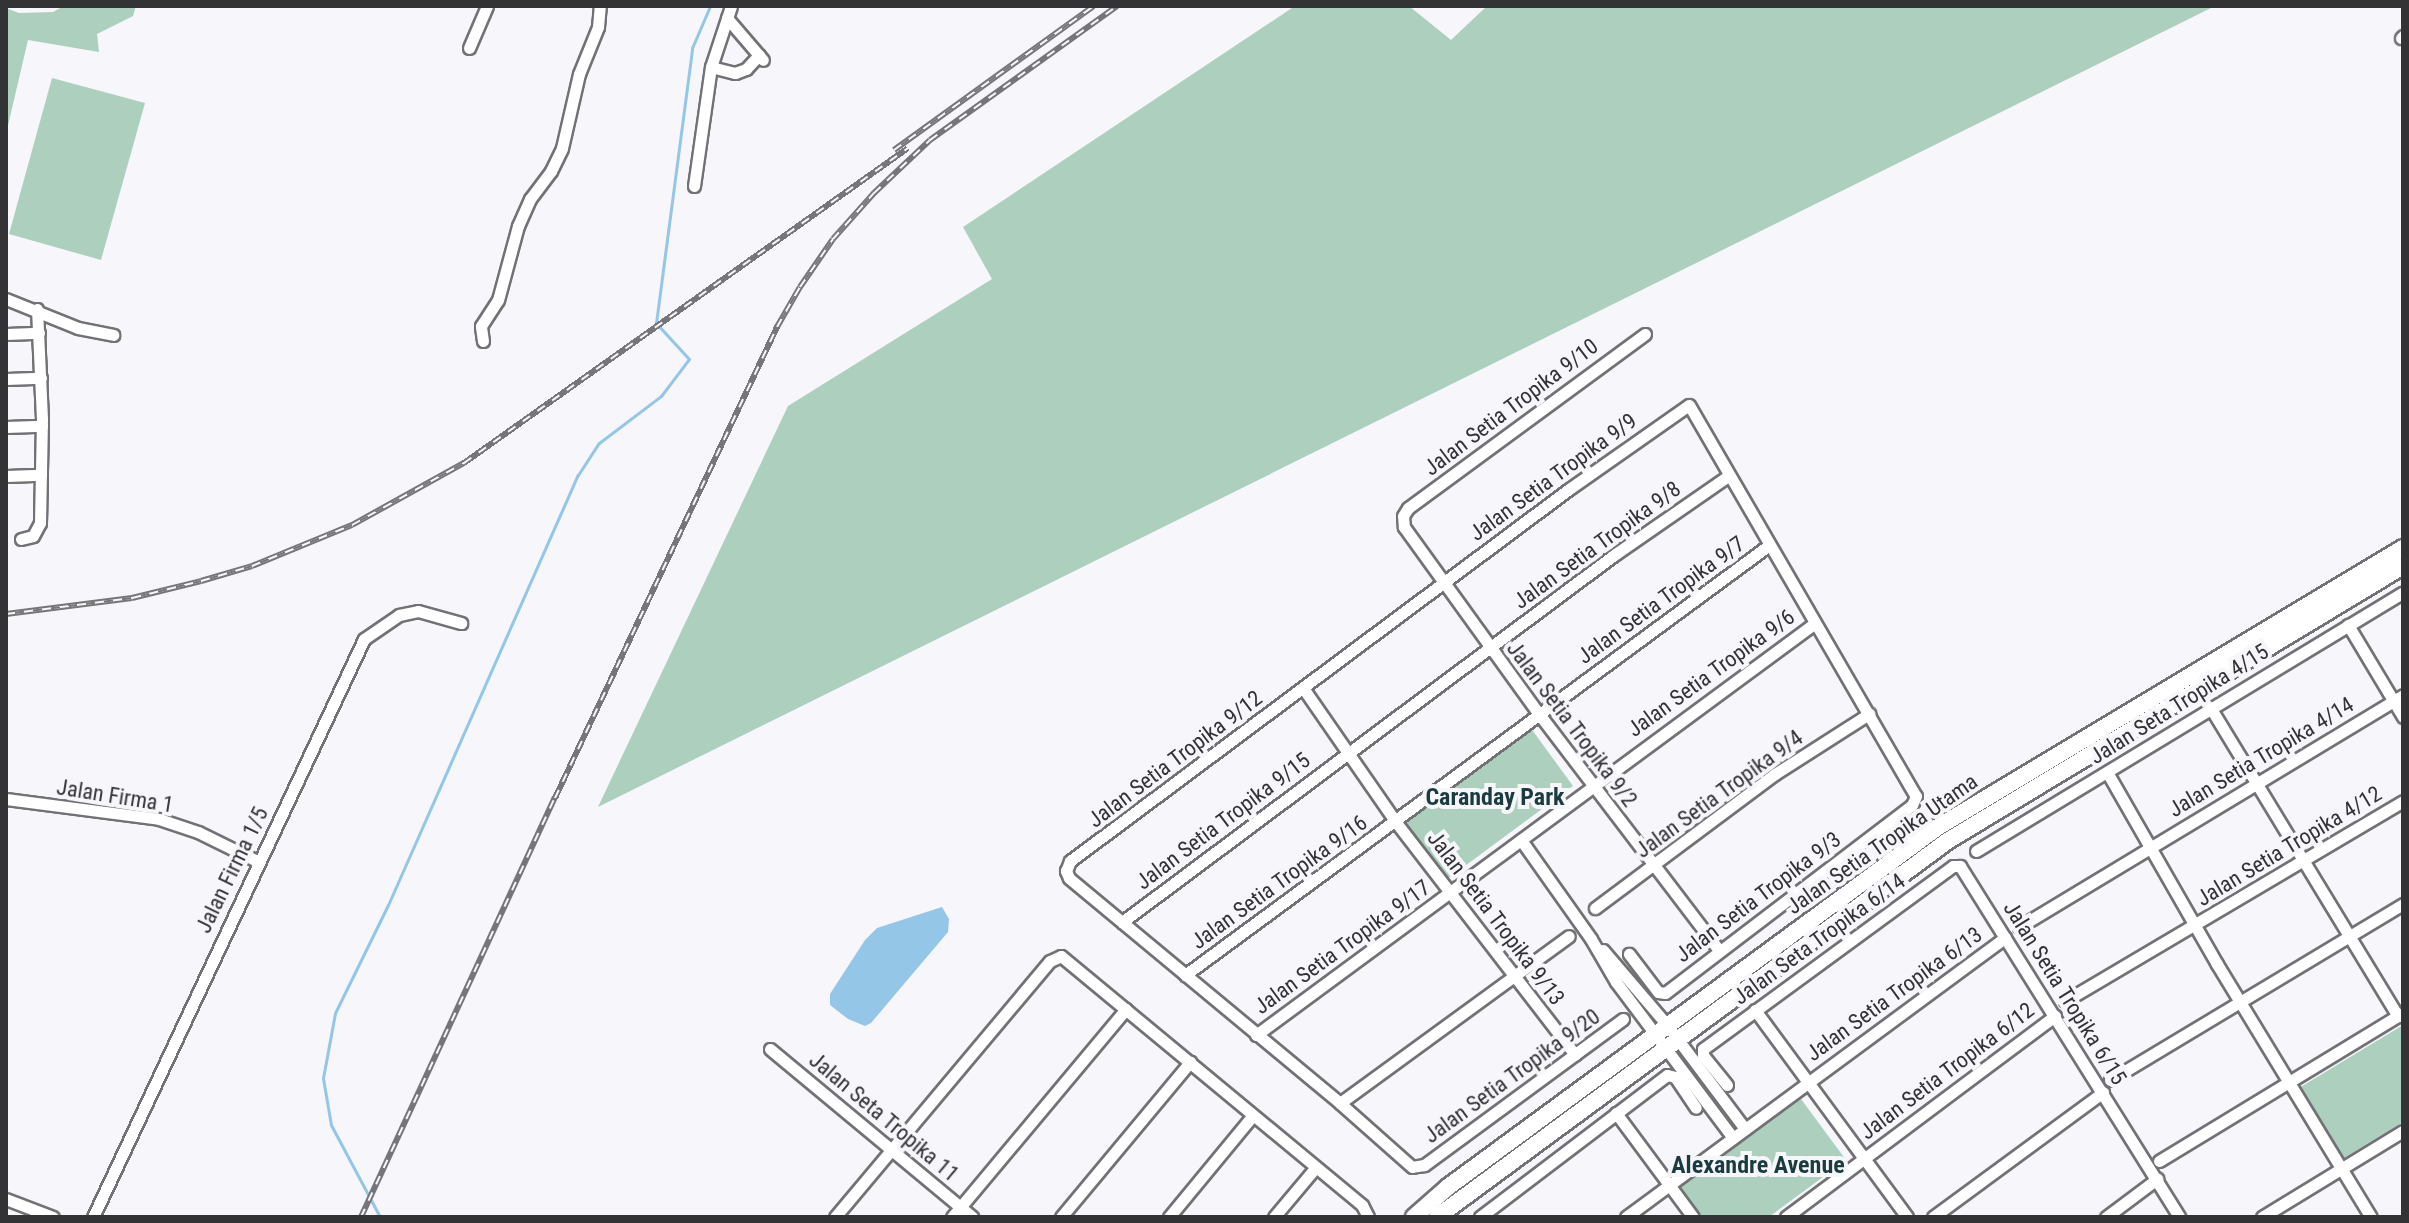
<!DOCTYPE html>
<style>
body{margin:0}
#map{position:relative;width:2409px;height:1223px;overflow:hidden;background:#f6f6fb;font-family:"Roboto Condensed",sans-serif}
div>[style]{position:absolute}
.green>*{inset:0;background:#adcfbe}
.water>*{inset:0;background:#94c6e8}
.stream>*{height:3px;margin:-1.5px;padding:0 1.5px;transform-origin:1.5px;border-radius:1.5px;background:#94c6e8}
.roads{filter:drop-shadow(2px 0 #727276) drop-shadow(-2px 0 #727276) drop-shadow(0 2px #727276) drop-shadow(0 -2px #727276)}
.minor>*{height:11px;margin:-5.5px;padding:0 5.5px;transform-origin:5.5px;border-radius:5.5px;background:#fff}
.secondary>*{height:16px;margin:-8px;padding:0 8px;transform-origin:8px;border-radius:8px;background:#fff}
.rail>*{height:6px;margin-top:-3px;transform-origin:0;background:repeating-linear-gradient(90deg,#f6f6fb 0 9px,#767679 0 18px);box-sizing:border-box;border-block:2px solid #767679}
span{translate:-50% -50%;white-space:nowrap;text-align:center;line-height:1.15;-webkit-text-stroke:8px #f6f6fb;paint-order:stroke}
.street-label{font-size:22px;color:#333335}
.neighbourhood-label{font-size:24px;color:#1a3c3f;font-weight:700}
.frame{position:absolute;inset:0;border:8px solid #333335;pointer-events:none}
</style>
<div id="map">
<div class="green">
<div style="clip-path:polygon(64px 6px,136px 6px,133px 16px,97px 34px,99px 52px,28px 40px,6px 134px,6px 8px,19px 13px,53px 12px)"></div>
<div style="clip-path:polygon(1295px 6px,1409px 6px,1451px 40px,1487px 6px,2215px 6px,598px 807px,788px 406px,992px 279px,963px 227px)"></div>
<div style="clip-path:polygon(52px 78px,145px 103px,101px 260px,9px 234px)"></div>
<div style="clip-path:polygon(1530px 727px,1573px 786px,1446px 880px,1403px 820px)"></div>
<div style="clip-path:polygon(2403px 1025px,2403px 1122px,2342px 1159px,2299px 1088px)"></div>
<div style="clip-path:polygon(1801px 1099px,1846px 1160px,1769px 1217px,1702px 1217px,1681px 1187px)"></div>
</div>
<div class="water">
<div style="clip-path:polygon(942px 907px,949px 919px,948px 932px,871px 1023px,865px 1026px,848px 1019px,830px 1005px,830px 994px,865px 940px,877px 928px)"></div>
</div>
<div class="stream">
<div style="left:380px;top:1217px;width:104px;rotate:-118deg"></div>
<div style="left:331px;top:1125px;width:48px;rotate:-99.7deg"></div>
<div style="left:323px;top:1078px;width:66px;rotate:-79.5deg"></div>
<div style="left:335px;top:1013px;width:120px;rotate:-63.9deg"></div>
<div style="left:388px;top:905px;width:470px;rotate:-66.2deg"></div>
<div style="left:578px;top:475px;width:38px;rotate:-57deg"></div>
<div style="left:599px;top:443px;width:78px;rotate:-37.2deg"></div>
<div style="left:661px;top:396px;width:46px;rotate:-52.9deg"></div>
<div style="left:689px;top:359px;width:49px;rotate:-132.5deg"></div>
<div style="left:656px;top:323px;width:277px;rotate:-82.5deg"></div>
<div style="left:692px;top:48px;width:46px;rotate:-66.8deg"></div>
</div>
<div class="roads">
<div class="minor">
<div style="left:727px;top:18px;width:55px;rotate:49.4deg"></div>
<div style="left:2401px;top:38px;width:3px;rotate:-45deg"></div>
<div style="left:469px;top:48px;width:46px;rotate:-66.8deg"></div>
<div style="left:711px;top:67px;width:25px;rotate:14deg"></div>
<div style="left:735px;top:73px;width:12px;rotate:-20deg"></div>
<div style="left:746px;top:69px;width:19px;rotate:-47deg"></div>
<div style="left:694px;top:186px;width:120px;rotate:-81.9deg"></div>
<div style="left:711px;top:67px;width:64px;rotate:-71.8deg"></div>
<div style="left:6px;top:299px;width:78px;rotate:21.9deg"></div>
<div style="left:78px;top:328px;width:36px;rotate:11deg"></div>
<div style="left:6px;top:334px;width:33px;rotate:-2deg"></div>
<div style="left:1645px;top:334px;width:294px;rotate:143.7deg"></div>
<div style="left:1408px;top:508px;width:9px;rotate:122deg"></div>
<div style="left:1403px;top:516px;width:11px;rotate:85deg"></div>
<div style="left:1404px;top:527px;width:231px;rotate:54.2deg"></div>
<div style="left:1539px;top:714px;width:297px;rotate:52.7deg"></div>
<div style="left:483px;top:341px;width:15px;rotate:-98deg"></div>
<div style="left:481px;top:326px;width:31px;rotate:-57deg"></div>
<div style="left:498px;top:300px;width:77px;rotate:-74.9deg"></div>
<div style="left:518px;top:226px;width:30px;rotate:-66deg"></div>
<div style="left:530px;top:199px;width:35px;rotate:-53deg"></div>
<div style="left:551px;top:171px;width:25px;rotate:-64deg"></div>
<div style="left:562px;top:148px;width:76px;rotate:-77.1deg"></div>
<div style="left:579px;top:74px;width:51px;rotate:-68deg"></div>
<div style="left:598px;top:27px;width:21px;rotate:-85deg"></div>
<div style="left:6px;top:379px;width:35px;rotate:-2deg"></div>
<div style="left:6px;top:427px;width:36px;rotate:-2deg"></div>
<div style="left:6px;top:476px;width:35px;rotate:-2deg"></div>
<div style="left:21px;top:539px;width:12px;rotate:-14deg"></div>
<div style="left:33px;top:536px;width:15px;rotate:-62deg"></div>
<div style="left:40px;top:523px;width:104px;rotate:-88.9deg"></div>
<div style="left:42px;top:419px;width:110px;rotate:-92.6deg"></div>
<div style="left:2348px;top:625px;width:107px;rotate:59.1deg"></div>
<div style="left:1303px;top:688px;width:162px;rotate:55.3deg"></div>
<div style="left:1395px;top:821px;width:295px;rotate:52.4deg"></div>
<div style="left:2210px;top:707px;width:362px;rotate:58.7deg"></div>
<div style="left:2107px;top:772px;width:221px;rotate:60.2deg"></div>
<div style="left:2217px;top:964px;width:296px;rotate:58.7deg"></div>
<div style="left:6px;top:799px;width:154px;rotate:7.4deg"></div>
<div style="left:159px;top:819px;width:41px;rotate:18.4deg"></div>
<div style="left:198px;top:832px;width:68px;rotate:26.2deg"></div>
<div style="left:1521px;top:840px;width:121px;rotate:54.7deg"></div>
<div style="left:1591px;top:939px;width:50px;rotate:59.8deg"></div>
<div style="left:1616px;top:982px;width:195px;rotate:53.1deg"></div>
<div style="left:1976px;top:851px;width:499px;rotate:-31.2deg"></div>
<div style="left:1595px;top:908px;width:224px;rotate:-36.7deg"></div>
<div style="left:1775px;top:774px;width:112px;rotate:-32.6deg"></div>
<div style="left:1122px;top:922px;width:614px;rotate:-36.72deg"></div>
<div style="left:1614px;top:555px;width:139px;rotate:-34.7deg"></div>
<div style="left:2019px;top:927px;width:449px;rotate:-31.1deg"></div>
<div style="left:1603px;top:950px;width:99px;rotate:49.5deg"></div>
<div style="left:1667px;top:1025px;width:130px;rotate:53.1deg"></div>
<div style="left:1185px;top:975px;width:724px;rotate:-36.35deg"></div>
<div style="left:2065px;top:1001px;width:393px;rotate:-30.6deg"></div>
<div style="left:1755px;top:1010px;width:257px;rotate:53.7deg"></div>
<div style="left:1623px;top:1019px;width:247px;rotate:143.7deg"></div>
<div style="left:1424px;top:1165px;width:12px;rotate:171deg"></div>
<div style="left:1412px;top:1167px;width:96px;rotate:-138.4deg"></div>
<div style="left:1340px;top:1103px;width:352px;rotate:-140.3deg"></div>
<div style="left:1069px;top:878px;width:8px;rotate:-113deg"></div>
<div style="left:1066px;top:871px;width:11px;rotate:-68deg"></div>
<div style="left:1070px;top:861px;width:622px;rotate:-36.7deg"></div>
<div style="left:1569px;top:489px;width:146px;rotate:-35deg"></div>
<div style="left:1689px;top:405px;width:452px;rotate:59.9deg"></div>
<div style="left:1916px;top:796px;width:10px;rotate:114deg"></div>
<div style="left:1912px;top:805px;width:310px;rotate:142.7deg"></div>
<div style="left:1665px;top:993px;width:7px;rotate:-172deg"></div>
<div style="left:1658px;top:992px;width:48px;rotate:-127.3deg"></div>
<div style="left:1256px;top:1035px;width:694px;rotate:-36.39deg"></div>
<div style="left:770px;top:1049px;width:263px;rotate:39.7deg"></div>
<div style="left:2110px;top:1080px;width:342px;rotate:-31deg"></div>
<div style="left:1727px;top:1085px;width:38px;rotate:-129deg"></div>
<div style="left:1703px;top:1055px;width:6px;rotate:-90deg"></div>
<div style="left:1703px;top:1049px;width:310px;rotate:-36.2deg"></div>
<div style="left:1953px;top:866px;width:7px"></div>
<div style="left:1960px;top:866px;width:414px;rotate:58deg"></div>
<div style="left:1340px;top:1103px;width:283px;rotate:-36.1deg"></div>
<div style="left:1616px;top:1113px;width:129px;rotate:53.5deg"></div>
<div style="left:2159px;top:1161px;width:283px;rotate:-31.3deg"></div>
<div style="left:6px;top:1199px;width:50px;rotate:21deg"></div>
<div style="left:93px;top:1217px;width:638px;rotate:-64.88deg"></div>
<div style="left:364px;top:639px;width:42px;rotate:-34.4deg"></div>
<div style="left:399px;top:615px;width:19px;rotate:-12deg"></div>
<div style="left:418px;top:611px;width:45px;rotate:15.6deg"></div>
<div style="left:835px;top:1217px;width:334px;rotate:-50deg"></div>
<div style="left:1050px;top:961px;width:12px;rotate:-24deg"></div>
<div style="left:1061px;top:956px;width:391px;rotate:39.6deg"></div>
<div style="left:1362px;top:1205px;width:13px;rotate:63deg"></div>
<div style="left:952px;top:1217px;width:271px;rotate:-50.1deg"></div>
<div style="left:1061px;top:1217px;width:202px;rotate:-50.2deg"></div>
<div style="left:1169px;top:1217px;width:132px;rotate:-50.5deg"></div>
<div style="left:1274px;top:1217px;width:65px;rotate:-50deg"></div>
<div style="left:1480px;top:1217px;width:235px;rotate:-37.2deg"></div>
<div style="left:1667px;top:1075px;width:8px;rotate:14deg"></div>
<div style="left:1675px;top:1077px;width:37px;rotate:56deg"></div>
<div style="left:1626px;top:1217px;width:471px;rotate:-36.4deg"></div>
<div style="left:1786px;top:1217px;width:336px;rotate:-36.8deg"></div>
<div style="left:1933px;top:1217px;width:211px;rotate:-36.3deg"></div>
<div style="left:2106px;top:1217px;width:64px;rotate:-36.7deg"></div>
<div style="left:2262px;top:1217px;width:165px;rotate:-31.4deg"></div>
</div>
<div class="secondary">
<div style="left:1414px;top:1217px;width:45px;rotate:-41.4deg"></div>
<div style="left:1448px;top:1187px;width:608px;rotate:-36.3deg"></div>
<div style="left:1938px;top:827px;width:542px;rotate:-30.96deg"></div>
<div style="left:1437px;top:1217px;width:636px;rotate:-36.37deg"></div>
<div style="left:1949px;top:840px;width:530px;rotate:-31.11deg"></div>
</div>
</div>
<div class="rail">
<div style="left:894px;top:150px;width:246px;rotate:-35.8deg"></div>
<div style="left:6px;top:614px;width:127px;rotate:-7.2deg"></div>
<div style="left:132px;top:598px;width:71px;rotate:-13.8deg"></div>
<div style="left:201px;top:581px;width:53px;rotate:-16.4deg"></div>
<div style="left:252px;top:566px;width:108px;rotate:-22.3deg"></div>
<div style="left:352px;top:525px;width:128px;rotate:-29deg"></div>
<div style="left:464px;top:463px;width:544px;rotate:-35.35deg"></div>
<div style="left:361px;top:1217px;width:462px;rotate:-65.2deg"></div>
<div style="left:555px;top:798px;width:521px;rotate:-64.76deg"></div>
<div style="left:777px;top:327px;width:46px;rotate:-60.1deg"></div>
<div style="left:800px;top:287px;width:58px;rotate:-55.5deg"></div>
<div style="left:833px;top:239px;width:62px;rotate:-48.3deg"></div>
<div style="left:874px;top:193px;width:77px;rotate:-43.4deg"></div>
<div style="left:930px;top:140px;width:230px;rotate:-35.6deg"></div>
</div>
<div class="street-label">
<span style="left:1511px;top:407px;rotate:-37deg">Jalan Setia Tropika 9/10</span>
<span style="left:1553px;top:477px;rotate:-36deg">Jalan Setia Tropika 9/9</span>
<span style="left:1597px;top:545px;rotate:-36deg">Jalan Setia Tropika 9/8</span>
<span style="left:1661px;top:600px;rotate:-36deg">Jalan Setia Tropika 9/7</span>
<span style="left:1711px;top:673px;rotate:-36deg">Jalan Setia Tropika 9/6</span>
<span style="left:2179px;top:704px;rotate:-32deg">Jalan Seta Tropika 4/15</span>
<span style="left:1572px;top:724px;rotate:53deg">Jalan Setia Tropika 9/2</span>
<span style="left:2261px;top:757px;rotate:-31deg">Jalan Setia Tropika 4/14</span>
<span style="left:1175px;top:759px;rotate:-37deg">Jalan Setia Tropika 9/12</span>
<span style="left:1719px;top:794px;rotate:-36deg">Jalan Setia Tropika 9/4</span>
<span style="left:115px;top:796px;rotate:9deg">Jalan Firma 1</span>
<span style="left:1223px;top:821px;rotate:-37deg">Jalan Setia Tropika 9/15</span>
<span style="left:1882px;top:844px;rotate:-35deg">Jalan Setia Tropika Utama</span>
<span style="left:2289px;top:846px;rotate:-31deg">Jalan Setia Tropika 4/12</span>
<span style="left:232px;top:870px;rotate:-64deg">Jalan Firma 1/5</span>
<span style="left:1279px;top:882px;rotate:-36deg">Jalan Setia Tropika 9/16</span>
<span style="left:1758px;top:897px;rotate:-37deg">Jalan Setia Tropika 9/3</span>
<span style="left:1496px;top:918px;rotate:53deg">Jalan Setia Tropika 9/13</span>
<span style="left:1819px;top:939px;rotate:-36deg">Jalan Seta Tropika 6/14</span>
<span style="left:1342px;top:947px;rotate:-36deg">Jalan Setia Tropika 9/17</span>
<span style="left:2065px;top:993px;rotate:58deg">Jalan Setia Tropika 6/15</span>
<span style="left:1894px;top:994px;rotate:-36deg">Jalan Setia Tropika 6/13</span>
<span style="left:1947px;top:1071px;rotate:-37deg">Jalan Setia Tropika 6/12</span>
<span style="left:1512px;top:1076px;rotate:-36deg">Jalan Setia Tropika 9/20</span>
<span style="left:884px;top:1117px;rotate:40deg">Jalan Seta Tropika 11</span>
</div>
<div class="neighbourhood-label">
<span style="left:1495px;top:798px">Caranday Park</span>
<span style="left:1758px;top:1166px">Alexandre Avenue</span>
</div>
<div class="frame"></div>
</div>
